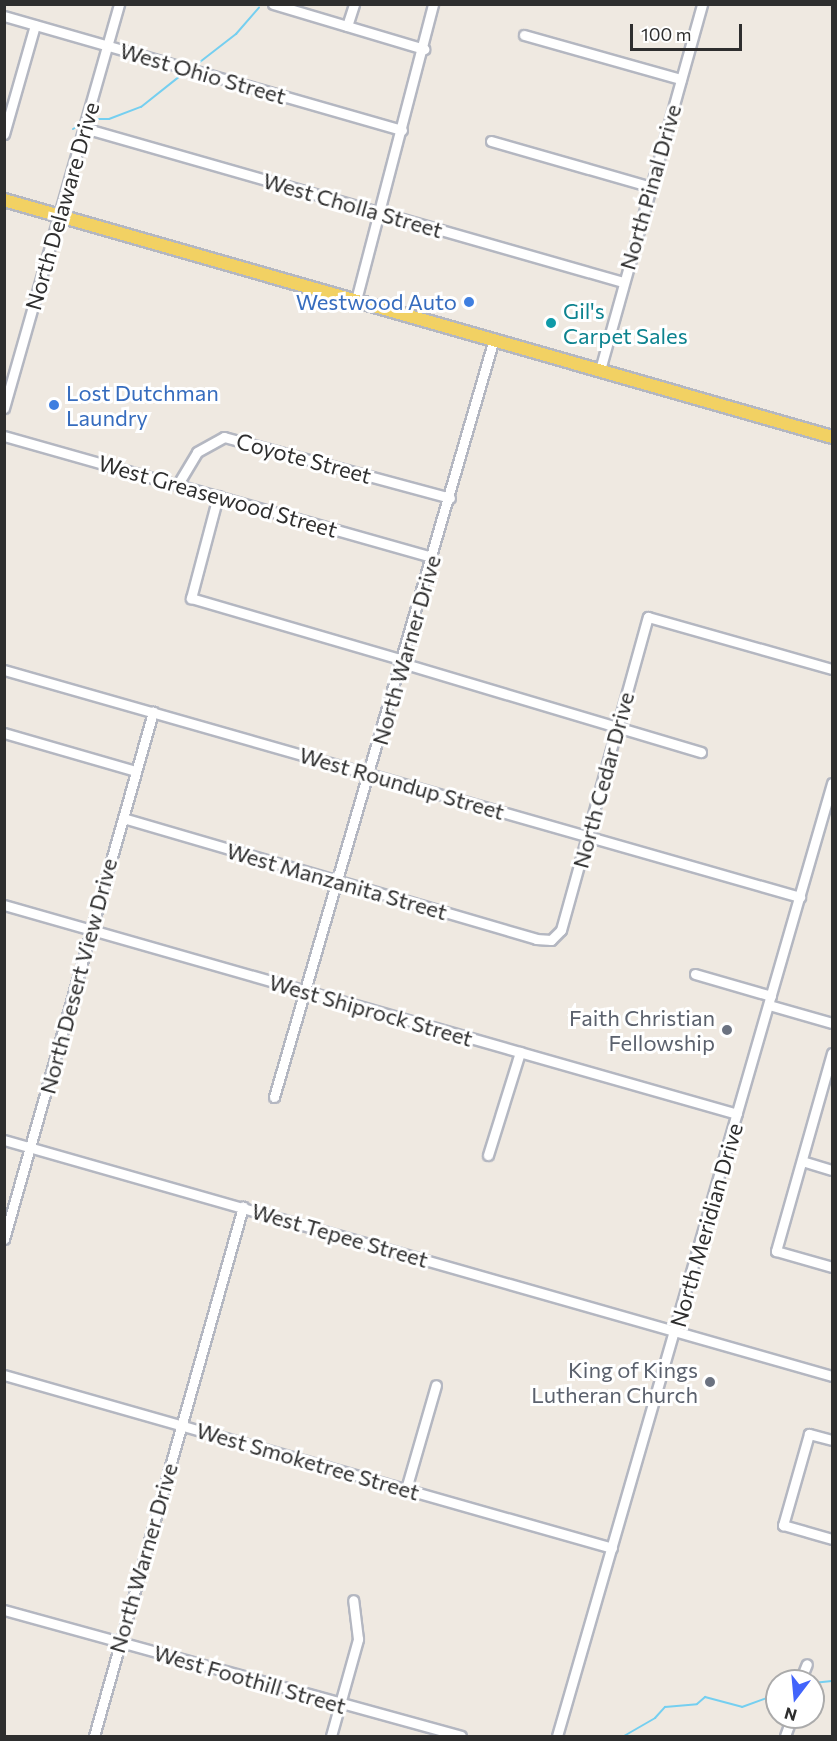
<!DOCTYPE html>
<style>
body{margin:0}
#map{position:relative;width:837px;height:1741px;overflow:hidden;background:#efe9e1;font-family:Commissioner,sans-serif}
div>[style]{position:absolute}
.stream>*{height:2px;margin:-1px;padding:0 1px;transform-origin:1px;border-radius:1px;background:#75cff0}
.roads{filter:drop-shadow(2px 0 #b4b7c1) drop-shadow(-2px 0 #b4b7c1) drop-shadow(0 2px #b4b7c1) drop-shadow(0 -2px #b4b7c1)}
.minor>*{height:9px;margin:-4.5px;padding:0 4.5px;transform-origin:4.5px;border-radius:4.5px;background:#fff}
.major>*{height:12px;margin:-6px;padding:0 6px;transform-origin:6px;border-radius:6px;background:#f2d163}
.dots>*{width:16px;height:16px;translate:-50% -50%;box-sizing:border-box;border:3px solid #fff;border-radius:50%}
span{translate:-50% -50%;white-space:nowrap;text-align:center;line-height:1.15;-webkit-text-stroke:6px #fff;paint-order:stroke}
.street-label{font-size:22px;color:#2e2e2e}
.shop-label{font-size:22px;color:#366cbe}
.right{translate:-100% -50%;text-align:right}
.left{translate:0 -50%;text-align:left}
.culture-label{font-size:22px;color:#0d838f}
.worship-label{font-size:22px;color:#5b616d}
.frame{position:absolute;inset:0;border:6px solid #2e2e2e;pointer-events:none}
.north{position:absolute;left:765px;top:1669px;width:60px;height:60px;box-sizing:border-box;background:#fff;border:2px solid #ababab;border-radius:50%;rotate:196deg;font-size:16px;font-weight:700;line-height:24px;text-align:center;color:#2e2e2e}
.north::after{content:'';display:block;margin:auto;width:21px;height:27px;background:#4264fb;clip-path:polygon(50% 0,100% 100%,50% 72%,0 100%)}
.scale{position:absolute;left:630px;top:24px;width:112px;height:27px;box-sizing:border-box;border:3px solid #2e2e2e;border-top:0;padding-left:8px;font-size:18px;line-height:21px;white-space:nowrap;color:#2e2e2e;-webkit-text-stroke:4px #fff;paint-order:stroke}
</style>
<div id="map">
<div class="stream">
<div style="left:196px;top:65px;width:51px;rotate:-37.8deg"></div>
<div style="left:236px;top:34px;width:35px;rotate:-49deg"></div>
<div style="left:96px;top:119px;width:13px"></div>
<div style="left:109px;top:119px;width:34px;rotate:-21deg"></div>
<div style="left:141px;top:107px;width:50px;rotate:-38.5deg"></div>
<div style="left:73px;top:129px;width:8px;rotate:-30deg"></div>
<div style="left:813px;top:1683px;width:19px;rotate:-6deg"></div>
<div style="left:624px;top:1736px;width:36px;rotate:-30deg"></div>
<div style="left:655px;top:1718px;width:15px;rotate:-48deg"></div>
<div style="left:665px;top:1707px;width:32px;rotate:-5deg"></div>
<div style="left:697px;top:1704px;width:11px;rotate:-41deg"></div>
<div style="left:705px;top:1697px;width:38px;rotate:15deg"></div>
<div style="left:742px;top:1707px;width:37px;rotate:-20deg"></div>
</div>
<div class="roads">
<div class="minor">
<div style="left:273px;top:4px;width:158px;rotate:16.6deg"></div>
<div style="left:4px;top:16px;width:414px;rotate:16deg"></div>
<div style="left:347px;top:26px;width:23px;rotate:-72deg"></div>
<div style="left:524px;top:35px;width:163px;rotate:15.7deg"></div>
<div style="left:84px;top:128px;width:561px;rotate:15.95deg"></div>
<div style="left:4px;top:134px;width:113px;rotate:-74.1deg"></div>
<div style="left:491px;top:141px;width:166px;rotate:16deg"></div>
<div style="left:356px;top:300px;width:306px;rotate:-75.4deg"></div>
<div style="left:600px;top:370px;width:380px;rotate:-74.4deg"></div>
<div style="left:4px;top:408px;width:420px;rotate:-74.1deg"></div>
<div style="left:4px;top:436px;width:445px;rotate:15.8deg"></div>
<div style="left:178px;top:484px;width:37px;rotate:-59deg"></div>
<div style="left:197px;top:452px;width:31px;rotate:-29deg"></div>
<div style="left:224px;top:437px;width:234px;rotate:15.1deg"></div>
<div style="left:218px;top:496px;width:106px;rotate:104.8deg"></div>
<div style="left:191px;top:598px;width:221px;rotate:16.3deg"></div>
<div style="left:402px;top:663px;width:312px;rotate:16.6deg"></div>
<div style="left:4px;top:670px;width:828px;rotate:15.92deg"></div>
<div style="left:4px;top:733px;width:137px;rotate:16.1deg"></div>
<div style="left:123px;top:818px;width:430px;rotate:16.3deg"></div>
<div style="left:536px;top:939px;width:15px;rotate:4deg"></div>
<div style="left:551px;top:940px;width:14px;rotate:-45deg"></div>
<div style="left:561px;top:930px;width:325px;rotate:-74.5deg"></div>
<div style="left:648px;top:617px;width:191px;rotate:15.8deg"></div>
<div style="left:4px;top:905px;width:762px;rotate:15.91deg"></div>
<div style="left:695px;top:974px;width:79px;rotate:16.1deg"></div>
<div style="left:769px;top:1005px;width:66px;rotate:15.9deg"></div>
<div style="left:832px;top:1053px;width:206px;rotate:105.8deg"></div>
<div style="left:776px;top:1251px;width:58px;rotate:15.9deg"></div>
<div style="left:274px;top:1097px;width:789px;rotate:-73.82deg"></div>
<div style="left:4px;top:1140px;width:861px;rotate:15.91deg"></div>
<div style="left:488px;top:1155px;width:108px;rotate:-72.7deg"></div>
<div style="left:802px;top:1161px;width:31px;rotate:17deg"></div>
<div style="left:4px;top:1239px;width:548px;rotate:-74.21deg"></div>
<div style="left:4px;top:1375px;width:632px;rotate:15.88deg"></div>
<div style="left:832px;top:1440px;width:24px;rotate:-165deg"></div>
<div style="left:809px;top:1434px;width:95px;rotate:105.9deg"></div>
<div style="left:783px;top:1525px;width:51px;rotate:15.9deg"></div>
<div style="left:406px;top:1489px;width:108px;rotate:-73.9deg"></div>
<div style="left:4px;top:1610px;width:474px;rotate:15.4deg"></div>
<div style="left:800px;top:1681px;width:18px;rotate:-68deg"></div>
<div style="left:94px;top:1736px;width:550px;rotate:-74.27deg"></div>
<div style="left:331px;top:1736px;width:101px;rotate:-74.4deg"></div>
<div style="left:358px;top:1639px;width:39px;rotate:-97deg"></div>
<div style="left:557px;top:1736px;width:992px;rotate:-73.9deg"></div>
<div style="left:785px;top:1736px;width:20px;rotate:-70deg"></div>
</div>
<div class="major">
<div style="left:4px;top:200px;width:861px;rotate:15.97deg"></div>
</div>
</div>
<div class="dots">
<div style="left:469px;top:302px;background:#3f7fe0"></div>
<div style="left:551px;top:323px;background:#0f9aa8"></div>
<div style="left:54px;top:405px;background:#3f7fe0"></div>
<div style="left:727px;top:1030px;background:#6b7280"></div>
<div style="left:710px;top:1382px;background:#6b7280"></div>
</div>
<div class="street-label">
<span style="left:203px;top:73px;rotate:16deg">West Ohio Street</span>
<span style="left:650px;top:187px;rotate:-74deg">North Pinal Drive</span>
<span style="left:353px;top:205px;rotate:16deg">West Cholla Street</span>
<span style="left:62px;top:206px;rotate:-74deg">North Delaware Drive</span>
<span style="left:304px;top:458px;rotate:15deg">Coyote Street</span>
<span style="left:218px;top:496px;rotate:16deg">West Greasewood Street</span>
<span style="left:406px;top:650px;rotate:-74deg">North Warner Drive</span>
<span style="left:603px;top:780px;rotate:-75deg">North Cedar Drive</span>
<span style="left:402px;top:783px;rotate:16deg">West Roundup Street</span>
<span style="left:337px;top:881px;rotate:16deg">West Manzanita Street</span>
<span style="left:78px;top:976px;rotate:-75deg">North Desert View Drive</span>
<span style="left:371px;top:1010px;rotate:16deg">West Shiprock Street</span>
<span style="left:706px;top:1225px;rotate:-74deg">North Meridian Drive</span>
<span style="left:340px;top:1235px;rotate:16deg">West Tepee Street</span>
<span style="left:308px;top:1461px;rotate:16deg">West Smoketree Street</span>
<span style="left:143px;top:1558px;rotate:-74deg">North Warner Drive</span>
<span style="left:250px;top:1679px;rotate:16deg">West Foothill Street</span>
</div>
<div class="shop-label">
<span class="right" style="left:457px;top:302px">Westwood Auto</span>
<span class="left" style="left:66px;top:405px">Lost Dutchman<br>Laundry</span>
</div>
<div class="culture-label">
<span class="left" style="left:563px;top:323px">Gil's<br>Carpet Sales</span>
</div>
<div class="worship-label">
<span class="right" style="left:715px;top:1030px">Faith Christian<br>Fellowship</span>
<span class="right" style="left:698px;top:1382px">King of Kings<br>Lutheran Church</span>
</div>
<div class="frame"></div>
<div class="north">N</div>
<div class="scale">100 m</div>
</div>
